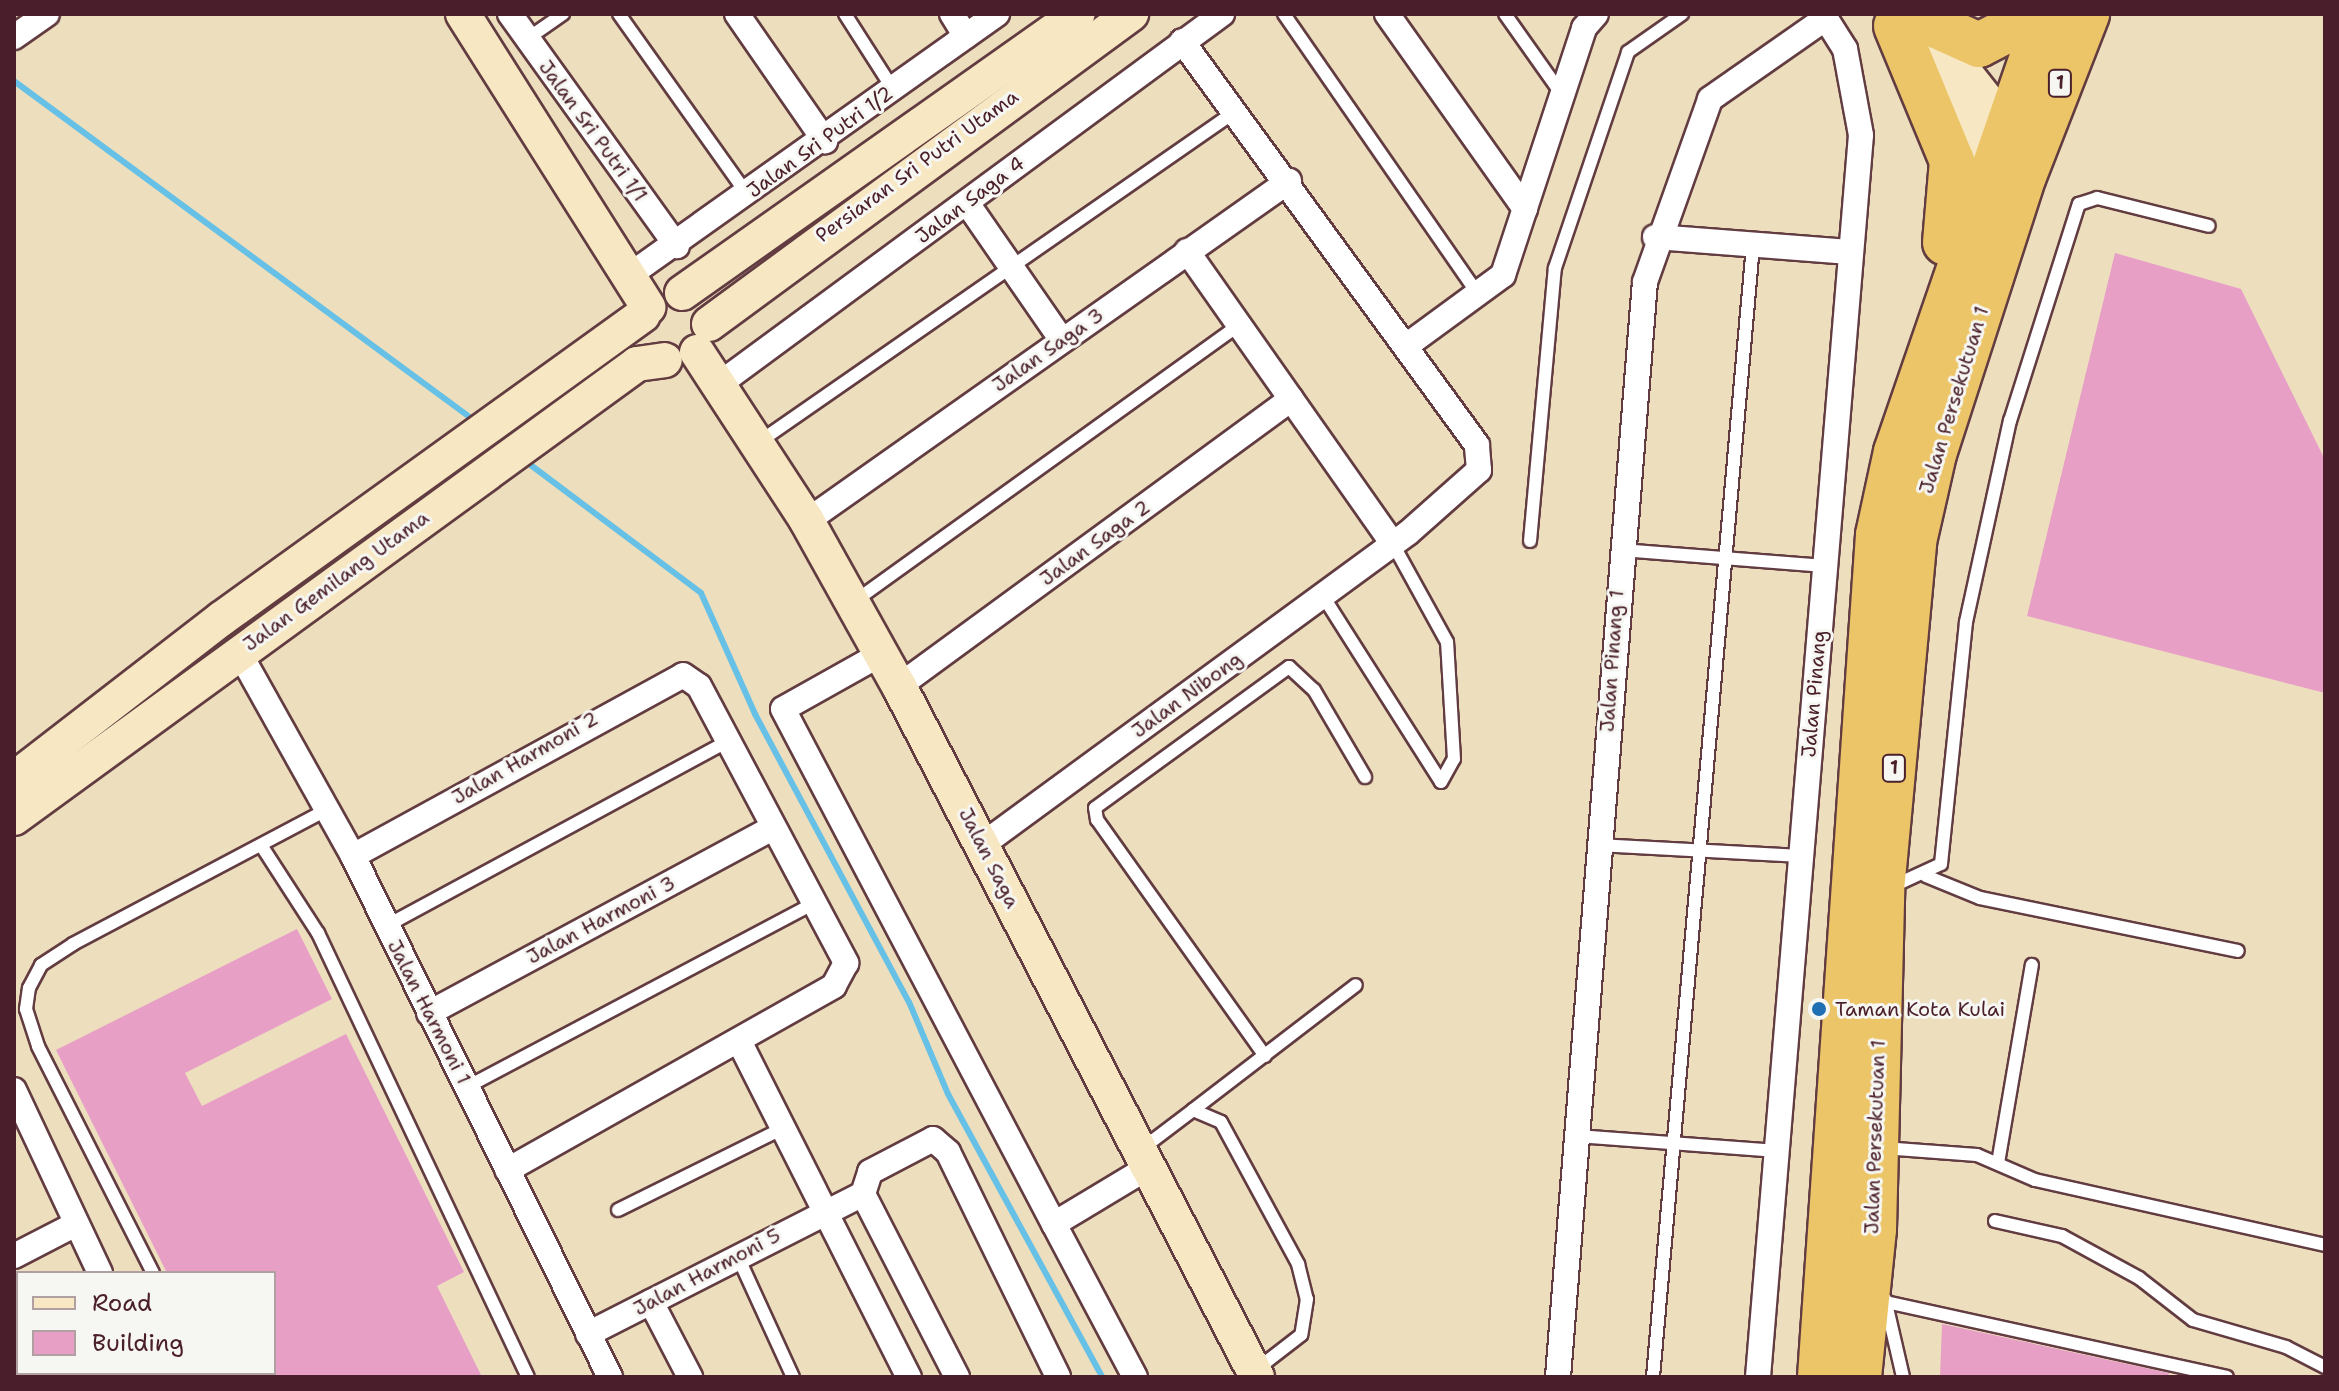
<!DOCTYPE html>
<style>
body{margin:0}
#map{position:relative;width:2339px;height:1391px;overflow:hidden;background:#eddfbe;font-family:"Shantell Sans",sans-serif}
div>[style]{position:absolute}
.stream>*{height:6px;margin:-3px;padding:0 3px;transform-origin:3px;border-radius:3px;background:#67c0e5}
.building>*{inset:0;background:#e79fc6}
.roads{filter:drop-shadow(2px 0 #623c41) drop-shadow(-2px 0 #623c41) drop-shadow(0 2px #623c41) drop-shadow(0 -2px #623c41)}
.lane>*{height:12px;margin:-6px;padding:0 6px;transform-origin:6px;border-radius:6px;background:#fff}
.street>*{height:24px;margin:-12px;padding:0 12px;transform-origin:12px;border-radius:12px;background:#fff}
.secondary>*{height:34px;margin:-17px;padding:0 17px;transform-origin:17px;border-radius:17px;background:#f7e8c3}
.highway>*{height:44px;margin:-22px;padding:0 22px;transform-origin:22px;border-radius:22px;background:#ecc569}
.dots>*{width:22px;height:22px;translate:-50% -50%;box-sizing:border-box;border:4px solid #f6f6f2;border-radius:50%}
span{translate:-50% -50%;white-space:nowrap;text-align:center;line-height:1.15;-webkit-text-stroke:6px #f6f6f2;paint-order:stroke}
.shield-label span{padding:2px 6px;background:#f6f6f2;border:2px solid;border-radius:6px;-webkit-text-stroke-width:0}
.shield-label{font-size:18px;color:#4a1f2b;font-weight:700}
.street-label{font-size:20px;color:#4a1f2b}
.poi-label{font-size:20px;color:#4a1f2b}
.left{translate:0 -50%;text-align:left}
.frame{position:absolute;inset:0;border:16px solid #4a1f2b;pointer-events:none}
.legend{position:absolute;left:16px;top:1271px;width:260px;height:104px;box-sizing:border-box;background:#f6f6f2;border:2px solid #b1a0a2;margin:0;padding:10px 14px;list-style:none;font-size:24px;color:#4a1f2b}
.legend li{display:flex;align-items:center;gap:16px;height:40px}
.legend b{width:40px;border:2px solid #b1a0a2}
</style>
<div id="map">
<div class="stream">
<div style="left:14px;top:81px;width:573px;rotate:36.41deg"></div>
<div style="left:524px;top:460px;width:221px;rotate:36.9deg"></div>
<div style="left:701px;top:593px;width:133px;rotate:65.9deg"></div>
<div style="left:755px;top:714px;width:327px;rotate:61.9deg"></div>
<div style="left:909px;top:1002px;width:100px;rotate:67deg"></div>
<div style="left:948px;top:1094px;width:322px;rotate:61.4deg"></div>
</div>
<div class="building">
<div style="clip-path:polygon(2115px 253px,2241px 289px,2325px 460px,2325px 693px,2027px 616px)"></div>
<div style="clip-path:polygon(297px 929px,332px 999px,185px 1073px,202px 1106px,346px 1034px,464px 1272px,437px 1286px,482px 1377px,274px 1377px,274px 1273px,167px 1273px,56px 1050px)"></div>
<div style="clip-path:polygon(1942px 1324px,2169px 1373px,2168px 1377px,1940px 1377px)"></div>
</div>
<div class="roads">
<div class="lane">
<div style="left:619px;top:14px;width:221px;rotate:54.6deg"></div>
<div style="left:845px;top:14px;width:89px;rotate:57.4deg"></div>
<div style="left:1284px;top:14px;width:341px;rotate:55.3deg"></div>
<div style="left:1505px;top:14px;width:97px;rotate:54.7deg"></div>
<div style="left:527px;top:39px;width:44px;rotate:-34.8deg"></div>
<div style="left:759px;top:442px;width:581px;rotate:-34.76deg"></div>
<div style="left:1530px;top:541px;width:274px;rotate:-84.8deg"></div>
<div style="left:1555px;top:268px;width:228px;rotate:-71.3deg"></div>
<div style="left:1628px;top:52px;width:66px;rotate:-35.1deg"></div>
<div style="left:1621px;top:550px;width:205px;rotate:4.5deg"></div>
<div style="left:1323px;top:596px;width:220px;rotate:57.6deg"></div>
<div style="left:1441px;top:782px;width:26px;rotate:-61deg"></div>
<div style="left:1454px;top:759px;width:117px;rotate:-93.4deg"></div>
<div style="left:1447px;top:642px;width:112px;rotate:-118.9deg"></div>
<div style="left:855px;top:601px;width:473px;rotate:-35.7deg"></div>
<div style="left:261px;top:845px;width:105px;rotate:57.1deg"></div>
<div style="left:318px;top:933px;width:491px;rotate:64.7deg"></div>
<div style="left:1599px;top:845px;width:201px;rotate:3.1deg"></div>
<div style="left:1926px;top:876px;width:58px;rotate:22.2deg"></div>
<div style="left:1980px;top:898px;width:263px;rotate:11.6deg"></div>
<div style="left:1889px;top:888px;width:57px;rotate:-24.8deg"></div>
<div style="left:1941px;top:864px;width:243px;rotate:-84.1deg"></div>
<div style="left:1966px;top:622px;width:206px;rotate:-77.7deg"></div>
<div style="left:2010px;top:421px;width:228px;rotate:-72.4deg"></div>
<div style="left:2079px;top:204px;width:19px;rotate:-18deg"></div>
<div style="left:2097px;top:198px;width:115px;rotate:14deg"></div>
<div style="left:386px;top:926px;width:385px;rotate:-28.4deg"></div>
<div style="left:1265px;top:1056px;width:290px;rotate:-125.4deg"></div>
<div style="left:1097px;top:820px;width:12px;rotate:-99deg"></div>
<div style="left:1095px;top:808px;width:240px;rotate:-36deg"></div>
<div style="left:1289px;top:667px;width:34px;rotate:43deg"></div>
<div style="left:1314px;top:690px;width:101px;rotate:59.6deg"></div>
<div style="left:467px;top:1087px;width:393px;rotate:-27.9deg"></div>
<div style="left:1193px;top:1110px;width:205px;rotate:-37.5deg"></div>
<div style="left:1577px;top:1136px;width:201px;rotate:4.3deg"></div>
<div style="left:1143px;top:1148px;width:63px;rotate:-37.2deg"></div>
<div style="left:1193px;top:1110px;width:30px;rotate:23deg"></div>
<div style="left:1221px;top:1122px;width:162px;rotate:61.5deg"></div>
<div style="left:1298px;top:1264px;width:36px;rotate:76deg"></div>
<div style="left:1307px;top:1299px;width:36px;rotate:99deg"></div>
<div style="left:1301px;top:1335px;width:56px;rotate:142.3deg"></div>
<div style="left:1883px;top:1148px;width:94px;rotate:4.3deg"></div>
<div style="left:1977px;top:1155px;width:63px;rotate:23.3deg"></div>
<div style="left:2035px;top:1180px;width:297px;rotate:12.6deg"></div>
<div style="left:1998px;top:1163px;width:201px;rotate:-80.3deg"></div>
<div style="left:618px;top:1210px;width:184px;rotate:-26.4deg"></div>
<div style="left:1995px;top:1221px;width:69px;rotate:12.6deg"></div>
<div style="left:2062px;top:1236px;width:88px;rotate:28.6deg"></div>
<div style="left:2139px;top:1278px;width:68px;rotate:37.9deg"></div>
<div style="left:2193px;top:1320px;width:97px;rotate:16.2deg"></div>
<div style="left:2286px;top:1347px;width:44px;rotate:27.1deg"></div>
<div style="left:738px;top:1257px;width:132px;rotate:65.4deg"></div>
<div style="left:153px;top:1273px;width:254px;rotate:-116.9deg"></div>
<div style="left:38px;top:1046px;width:39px;rotate:-108deg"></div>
<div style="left:26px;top:1009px;width:21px;rotate:-82deg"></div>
<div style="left:29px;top:988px;width:26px;rotate:-62deg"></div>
<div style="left:41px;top:965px;width:38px;rotate:-33deg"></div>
<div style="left:73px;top:944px;width:289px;rotate:-27.9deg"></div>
<div style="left:1885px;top:1299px;width:80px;rotate:77deg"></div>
<div style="left:1886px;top:1302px;width:349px;rotate:12.4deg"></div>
<div style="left:14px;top:1350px;width:4px;rotate:-27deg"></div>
<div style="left:204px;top:1373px;width:4px;rotate:63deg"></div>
<div style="left:1653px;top:1377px;width:1136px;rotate:-84.95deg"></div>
</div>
<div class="street">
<div style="left:510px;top:14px;width:286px;rotate:54.3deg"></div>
<div style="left:737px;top:14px;width:155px;rotate:55.3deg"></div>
<div style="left:952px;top:14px;width:26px;rotate:58deg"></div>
<div style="left:1387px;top:14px;width:239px;rotate:54.7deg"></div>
<div style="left:14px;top:37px;width:40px;rotate:-34.9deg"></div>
<div style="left:967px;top:203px;width:167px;rotate:55.3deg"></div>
<div style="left:1655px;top:237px;width:196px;rotate:4.4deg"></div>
<div style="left:1187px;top:251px;width:358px;rotate:54.9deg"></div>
<div style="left:641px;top:267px;width:437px;rotate:-35.4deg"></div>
<div style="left:1406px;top:346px;width:120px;rotate:-36.2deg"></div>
<div style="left:1503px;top:275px;width:260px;rotate:-71.8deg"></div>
<div style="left:1584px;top:28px;width:18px;rotate:-49deg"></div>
<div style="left:718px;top:385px;width:626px;rotate:-36.36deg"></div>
<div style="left:807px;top:521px;width:590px;rotate:-35.2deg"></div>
<div style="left:239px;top:652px;width:234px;rotate:60.8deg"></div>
<div style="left:353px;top:856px;width:581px;rotate:63.74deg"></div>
<div style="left:881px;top:654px;width:112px;rotate:150.7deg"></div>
<div style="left:783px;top:709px;width:582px;rotate:62.25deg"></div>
<div style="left:899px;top:686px;width:486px;rotate:-36.2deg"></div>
<div style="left:982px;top:845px;width:528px;rotate:-36.22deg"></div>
<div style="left:1408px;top:533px;width:95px;rotate:-41.6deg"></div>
<div style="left:1479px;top:470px;width:25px;rotate:-95deg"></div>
<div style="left:1477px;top:445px;width:500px;rotate:-126.14deg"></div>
<div style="left:353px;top:856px;width:376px;rotate:-28.7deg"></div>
<div style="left:683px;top:675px;width:19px;rotate:35deg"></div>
<div style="left:699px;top:686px;width:314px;rotate:62deg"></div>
<div style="left:846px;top:963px;width:26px;rotate:118deg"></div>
<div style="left:834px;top:986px;width:375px;rotate:150.6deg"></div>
<div style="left:429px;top:1013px;width:391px;rotate:-28.3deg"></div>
<div style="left:739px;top:1041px;width:377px;rotate:63.2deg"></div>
<div style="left:14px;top:1090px;width:202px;rotate:64.8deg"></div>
<div style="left:863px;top:1194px;width:206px;rotate:62.8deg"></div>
<div style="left:14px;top:1256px;width:70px;rotate:-27.3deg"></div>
<div style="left:651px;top:1302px;width:85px;rotate:62.5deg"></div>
<div style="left:588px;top:1334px;width:309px;rotate:-27deg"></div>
<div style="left:863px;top:1194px;width:23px;rotate:-72deg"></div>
<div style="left:870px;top:1172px;width:71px;rotate:-27.6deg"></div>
<div style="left:933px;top:1139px;width:20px;rotate:41deg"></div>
<div style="left:948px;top:1152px;width:250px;rotate:63.9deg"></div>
<div style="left:134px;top:1377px;width:8px;rotate:-30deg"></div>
<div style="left:1135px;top:1377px;width:173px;rotate:-117.9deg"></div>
<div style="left:1054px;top:1224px;width:111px;rotate:-31deg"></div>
<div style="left:1558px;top:1377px;width:1098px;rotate:-85.46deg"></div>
<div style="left:1645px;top:282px;width:194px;rotate:-70.4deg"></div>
<div style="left:1710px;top:99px;width:141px;rotate:-34.9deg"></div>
<div style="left:1758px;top:1377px;width:1246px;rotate:-85.26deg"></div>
<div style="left:1861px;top:135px;width:87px;rotate:-100.5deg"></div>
<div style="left:1845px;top:49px;width:41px;rotate:-122.2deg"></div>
</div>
<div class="secondary">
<div style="left:463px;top:14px;width:347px;rotate:57.7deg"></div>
<div style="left:1924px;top:21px;width:154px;rotate:51.6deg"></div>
<div style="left:1922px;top:61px;width:119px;rotate:53.2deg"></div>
<div style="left:1993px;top:156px;width:24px;rotate:33deg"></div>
<div style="left:682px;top:293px;width:484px;rotate:-35.2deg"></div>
<div style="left:709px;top:324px;width:524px;rotate:-36.3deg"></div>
<div style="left:697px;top:352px;width:202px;rotate:56.9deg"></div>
<div style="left:807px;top:521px;width:189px;rotate:60.9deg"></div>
<div style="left:899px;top:686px;width:778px;rotate:62.61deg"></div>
<div style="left:14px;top:779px;width:262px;rotate:-37.7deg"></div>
<div style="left:221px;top:619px;width:520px;rotate:-35.77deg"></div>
<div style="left:14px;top:818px;width:771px;rotate:-36.08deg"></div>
<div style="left:637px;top:364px;width:28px;rotate:-8deg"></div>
</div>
<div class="highway">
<div style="left:1923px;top:20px;width:61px;rotate:24.1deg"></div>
<div style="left:1979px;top:45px;width:68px;rotate:-27.3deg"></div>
<div style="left:1896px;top:26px;width:146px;rotate:67.5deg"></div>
<div style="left:1952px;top:161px;width:82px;rotate:94.9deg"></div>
<div style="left:1820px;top:1377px;width:844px;rotate:-86.06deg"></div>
<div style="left:1878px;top:535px;width:85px;rotate:-77.8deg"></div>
<div style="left:1896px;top:452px;width:463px;rotate:-71deg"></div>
<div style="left:1859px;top:1377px;width:149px;rotate:-84.2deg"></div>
<div style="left:1874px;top:1229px;width:339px;rotate:-88.6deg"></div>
<div style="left:1882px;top:890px;width:349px;rotate:-84.7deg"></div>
<div style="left:1914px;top:542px;width:90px;rotate:-77.2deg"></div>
<div style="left:1934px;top:454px;width:292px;rotate:-72.1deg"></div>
<div style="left:2024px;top:176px;width:174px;rotate:-68.7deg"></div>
</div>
</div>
<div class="dots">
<div style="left:1819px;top:1009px;background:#1f6fb2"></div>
</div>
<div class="shield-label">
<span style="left:2060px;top:83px">1</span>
<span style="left:1894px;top:768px">1</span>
</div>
<div class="street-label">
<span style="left:593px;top:131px;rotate:54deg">Jalan Sri Putri 1/1</span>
<span style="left:820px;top:142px;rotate:-36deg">Jalan Sri Putri 1/2</span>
<span style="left:917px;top:166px;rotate:-36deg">Persiaran Sri Putri Utama</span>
<span style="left:970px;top:200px;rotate:-37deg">Jalan Saga 4</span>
<span style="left:1048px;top:350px;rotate:-35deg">Jalan Saga 3</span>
<span style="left:1954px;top:400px;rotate:-73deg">Jalan Persekutuan 1</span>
<span style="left:1095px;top:543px;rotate:-36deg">Jalan Saga 2</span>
<span style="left:336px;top:581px;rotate:-36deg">Jalan Gemilang Utama</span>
<span style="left:1612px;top:661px;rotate:-86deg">Jalan Pinang 1</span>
<span style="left:1814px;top:694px;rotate:-85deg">Jalan Pinang</span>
<span style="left:1187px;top:695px;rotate:-36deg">Jalan Nibong</span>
<span style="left:525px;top:758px;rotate:-30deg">Jalan Harmoni 2</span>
<span style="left:989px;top:858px;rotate:63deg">Jalan Saga</span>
<span style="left:601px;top:920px;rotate:-28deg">Jalan Harmoni 3</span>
<span style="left:429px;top:1012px;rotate:63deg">Jalan Harmoni 1</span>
<span style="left:1875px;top:1137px;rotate:-88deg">Jalan Persekutuan 1</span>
<span style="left:707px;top:1272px;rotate:-28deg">Jalan Harmoni 5</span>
</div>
<div class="poi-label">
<span class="left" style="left:1835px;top:1009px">Taman Kota Kulai</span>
</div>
<div class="frame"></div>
<ul class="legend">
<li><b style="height:10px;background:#f7e8c3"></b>Road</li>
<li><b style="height:22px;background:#e79fc6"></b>Building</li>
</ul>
</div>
